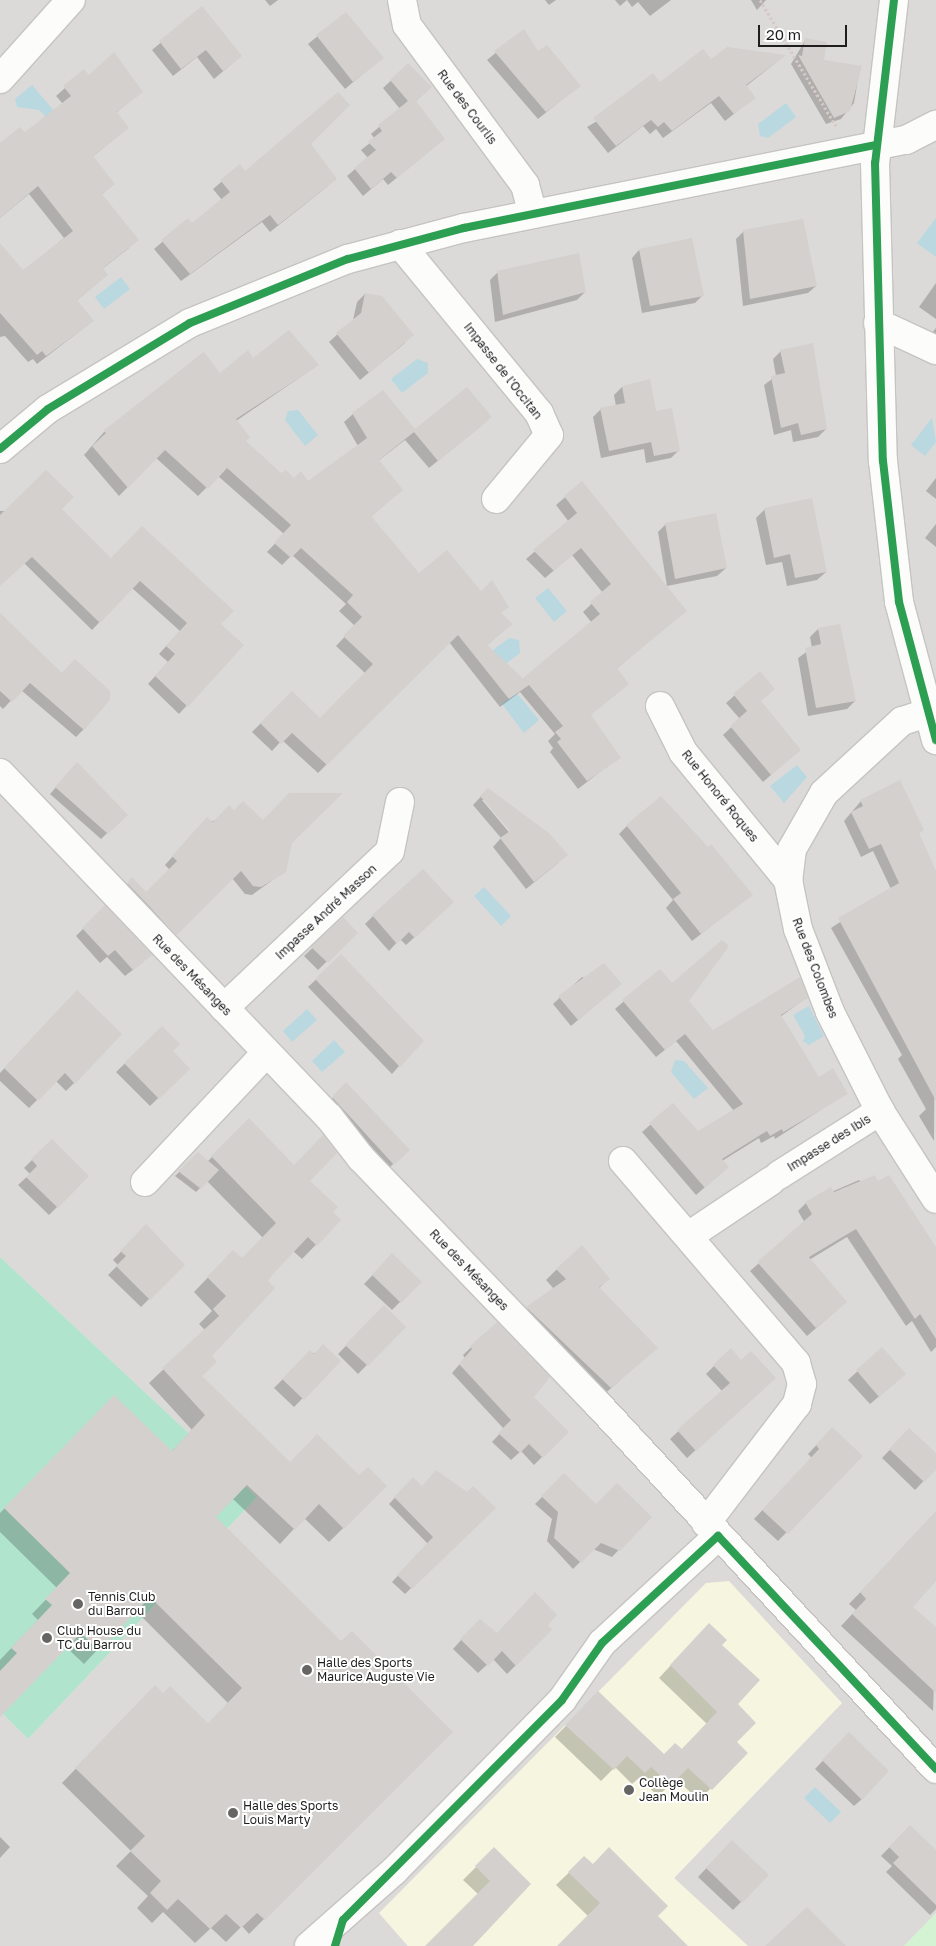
<!DOCTYPE html>
<meta charset="utf-8">
<style>
body{margin:0}
#map{position:relative;width:936px;height:1946px;overflow:hidden;background:#eceae6;font-family:"Golos Text",sans-serif}
div>[style]{position:absolute}
.residential>*{inset:0;background:#dbdad8}
.education>*{inset:0;background:#f6f5e0}
.park>*{inset:0;background:#d3f3d3}
.pitch>*{inset:0;background:#b1e4cd}
.water>*{inset:0;background:#b9d8e0}
.shadow>*{inset:0;background:#0003}
.building>*{inset:0;background:#d3d0cd}
.path>*{height:3px;margin-top:-1.5px;transform-origin:0;background:repeating-linear-gradient(90deg,#d7c8c5 0 2.5px,transparent 0 5px)}
.roads{filter:drop-shadow(1px 0 #c5c4c2) drop-shadow(-1px 0 #c5c4c2) drop-shadow(0 1px #c5c4c2) drop-shadow(0 -1px #c5c4c2)}
.minor>*{height:28px;margin:-14px;padding:0 14px;transform-origin:14px;border-radius:14px;background:#fcfcfb}
.bus-1>*{height:8px;margin:-4px;padding:0 4px;transform-origin:4px;border-radius:4px;background:#2d9f52}
.dots>*{width:14px;height:14px;translate:-50% -50%;box-sizing:border-box;border:2px solid #fff;border-radius:50%}
span{translate:-50% -50%;white-space:nowrap;text-align:center;line-height:1.15;-webkit-text-stroke:4px #fff;paint-order:stroke}
.street-label{font-size:12px;color:#1e1e1e}
.poi-label{font-size:12px;color:#1e1e1e}
.left{translate:0 -50%;text-align:left}
.scale{position:absolute;left:758px;top:25px;width:89px;height:22px;box-sizing:border-box;border:2px solid #1e1e1e;border-top:0;padding-left:6px;font-size:15px;line-height:18px;white-space:nowrap;color:#1e1e1e;-webkit-text-stroke:4px #fff;paint-order:stroke}
</style>
<div id="map">
<div class="residential">
<div style="clip-path:polygon(0 0,936px 0,936px 1913px,904px 1946px,748px 1946px,674px 1878px,842px 1703px,379px 1913px,408px 1946px,0 1946px,0 1711px,28px 1739px,257px 1497px,0 1257px)"></div>
</div>
<div class="education">
<div style="clip-path:polygon(729px 1581px,842px 1703px,674px 1878px,748px 1946px,408px 1946px,379px 1913px,706px 1583px)"></div>
</div>
<div class="park">
<div style="clip-path:polygon(936px 1913px,936px 1946px,904px 1946px)"></div>
</div>
<div class="pitch">
<div style="clip-path:polygon(0 1257px,257px 1497px,28px 1739px,0 1711px)"></div>
</div>
<div class="water">
<div style="clip-path:polygon(32px 85px,55px 112px,47px 118px,39px 110px,17px 107px,15px 99px)"></div>
<div style="clip-path:polygon(786px 103px,796px 117px,768px 138px,760px 136px,758px 124px)"></div>
<div style="clip-path:polygon(936px 218px,936px 257px,917px 243px)"></div>
<div style="clip-path:polygon(121px 277px,130px 289px,104px 309px,95px 297px)"></div>
<div style="clip-path:polygon(417px 359px,428px 363px,428px 373px,402px 393px,391px 379px)"></div>
<div style="clip-path:polygon(298px 410px,318px 435px,305px 446px,285px 420px,288px 411px)"></div>
<div style="clip-path:polygon(932px 418px,936px 442px,925px 456px,911px 445px)"></div>
<div style="clip-path:polygon(548px 588px,567px 611px,554px 622px,535px 598px)"></div>
<div style="clip-path:polygon(509px 638px,519px 640px,520px 653px,492px 674px,481px 659px)"></div>
<div style="clip-path:polygon(516px 692px,539px 720px,524px 733px,502px 704px)"></div>
<div style="clip-path:polygon(797px 765px,807px 777px,784px 803px,770px 786px)"></div>
<div style="clip-path:polygon(484px 887px,511px 916px,501px 926px,474px 896px)"></div>
<div style="clip-path:polygon(809px 1006px,824px 1036px,809px 1045px,803px 1041px,805px 1036px,793px 1015px)"></div>
<div style="clip-path:polygon(307px 1009px,317px 1020px,292px 1042px,283px 1031px)"></div>
<div style="clip-path:polygon(334px 1040px,345px 1052px,322px 1072px,312px 1061px)"></div>
<div style="clip-path:polygon(675px 1060px,684px 1061px,708px 1088px,694px 1099px,671px 1072px)"></div>
<div style="clip-path:polygon(815px 1787px,841px 1812px,830px 1823px,804px 1798px)"></div>
</div>
<div class="shadow">
<div style="clip-path:polygon(265px 0,278px 0,270px 6px)"></div>
<div style="clip-path:polygon(545px 0,556px 0,549px 5px)"></div>
<div style="clip-path:polygon(615px 0,627px 0,620px 6px)"></div>
<div style="clip-path:polygon(627px 0,671px 0,650px 16px,638px 2px,632px 7px)"></div>
<div style="clip-path:polygon(751px 0,766px 0,757px 10px)"></div>
<div style="clip-path:polygon(202px 8px,241px 56px,214px 79px,197px 57px,173px 76px,152px 50px)"></div>
<div style="clip-path:polygon(346px 13px,382px 58px,345px 89px,308px 44px)"></div>
<div style="clip-path:polygon(524px 30px,538px 53px,579px 86px,538px 119px,487px 60px)"></div>
<div style="clip-path:polygon(806px 39px,823px 61px,860px 67px,854px 103px,841px 119px,826px 124px,791px 64px)"></div>
<div style="clip-path:polygon(784px 56px,745px 87px,754px 98px,725px 121px,711px 103px,663px 138px,656px 129px,650px 134px,643px 126px,608px 153px,587px 127px,660px 84px,711px 61px)"></div>
<div style="clip-path:polygon(408px 65px,430px 88px,415px 102px,444px 139px,388px 185px,383px 179px,363px 196px,347px 176px,368px 158px,361px 150px,375px 139px,371px 134px,400px 109px,383px 88px)"></div>
<div style="clip-path:polygon(84px 71px,88px 77px,142px 91px,116px 113px,128px 128px,92px 157px,114px 184px,101px 195px,129px 248px,102px 269px,107px 275px,76px 301px,93px 321px,37px 364px,33px 359px,28px 362px,5px 336px,0 337px,0 245px,23px 272px,64px 238px,29px 194px,0 218px,0 145px,25px 134px,63px 104px,56px 96px)"></div>
<div style="clip-path:polygon(309px 144px,328px 186px,270px 232px,262px 222px,181px 281px,154px 249px,188px 220px,192px 225px,222px 200px,213px 189px,240px 166px,245px 172px)"></div>
<div style="clip-path:polygon(744px 231px,816px 286px,808px 293px,743px 306px,736px 239px)"></div>
<div style="clip-path:polygon(639px 250px,703px 295px,695px 303px,642px 313px,632px 258px)"></div>
<div style="clip-path:polygon(497px 273px,585px 292px,577px 300px,495px 322px,490px 280px)"></div>
<div style="clip-path:polygon(936px 283px,936px 319px,919px 307px)"></div>
<div style="clip-path:polygon(365px 294px,405px 343px,360px 380px,329px 342px,353px 320px,357px 302px)"></div>
<div style="clip-path:polygon(936px 328px,936px 346px,927px 339px)"></div>
<div style="clip-path:polygon(781px 351px,826px 429px,818px 437px,793px 442px,791px 430px,774px 435px,764px 385px,776px 376px,773px 359px)"></div>
<div style="clip-path:polygon(203px 353px,220px 375px,253px 359px,318px 365px,236px 421px,244px 441px,281px 475px,308px 483px,358px 446px,344px 422px,353px 414px,415px 431px,482px 425px,429px 468px,405px 440px,378px 461px,402px 490px,370px 517px,419px 574px,500px 613px,511px 624px,486px 646px,523px 680px,592px 623px,583px 612px,603px 593px,572px 555px,545px 578px,526px 559px,569px 522px,556px 505px,582px 483px,685px 611px,616px 669px,590px 716px,619px 757px,578px 789px,550px 752px,553px 748px,548px 741px,555px 734px,520px 692px,500px 707px,449px 642px,318px 773px,282px 740px,272px 751px,252px 732px,292px 692px,320px 719px,365px 673px,336px 646px,355px 626px,339px 611px,346px 604px,292px 555px,282px 565px,267px 552px,284px 534px,218px 476px,198px 496px,156px 458px,119px 496px,84px 455px,104px 432px)"></div>
<div style="clip-path:polygon(622px 387px,655px 413px,679px 450px,671px 458px,646px 463px,644px 449px,601px 458px,593px 417px,601px 409px,616px 406px,614px 395px)"></div>
<div style="clip-path:polygon(936px 478px,936px 499px,926px 491px)"></div>
<div style="clip-path:polygon(60px 509px,111px 559px,219px 625px,242px 645px,179px 714px,148px 684px,168px 662px,159px 654px,180px 631px,132px 588px,92px 630px,24px 563px,0 585px,0 511px)"></div>
<div style="clip-path:polygon(765px 509px,826px 572px,817px 580px,787px 586px,782px 562px,766px 565px,756px 518px)"></div>
<div style="clip-path:polygon(666px 524px,726px 568px,717px 576px,667px 586px,658px 532px)"></div>
<div style="clip-path:polygon(936px 524px,936px 547px,925px 538px)"></div>
<div style="clip-path:polygon(0 615px,84px 729px,76px 737px,21px 690px,3px 709px,0 706px)"></div>
<div style="clip-path:polygon(818px 629px,855px 701px,847px 709px,808px 716px,798px 658px,812px 648px,810px 637px)"></div>
<div style="clip-path:polygon(760px 673px,760px 702px,799px 750px,763px 782px,723px 735px,740px 719px,726px 703px)"></div>
<div style="clip-path:polygon(71px 770px,126px 815px,101px 839px,50px 794px)"></div>
<div style="clip-path:polygon(evenodd,488px 789px,558px 863px,526px 889px,493px 847px,501px 838px,473px 805px,488px 789px,482px 800px,486px 800px,515px 835px,513px 837px,482px 800px)"></div>
<div style="clip-path:polygon(861px 801px,922px 830px,918px 834px,936px 874px,934px 1141px,919px 1116px,926px 1109px,898px 1059px,902px 1055px,831px 928px,891px 889px,873px 851px,861px 857px,844px 821px)"></div>
<div style="clip-path:polygon(234px 812px,290px 843px,285px 871px,252px 895px,245px 894px,232px 878px,140px 895px,175px 935px,168px 942px,120px 892px,132px 879px,146px 893px,170px 870px,165px 865px,199px 827px)"></div>
<div style="clip-path:polygon(627px 826px,751px 895px,692px 941px,666px 908px,673px 900px,619px 834px)"></div>
<div style="clip-path:polygon(105px 907px,143px 962px,125px 976px,107px 957px,100px 963px,76px 936px)"></div>
<div style="clip-path:polygon(444px 910px,406px 945px,400px 939px,389px 951px,365px 924px,373px 916px)"></div>
<div style="clip-path:polygon(343px 919px,356px 933px,318px 970px,304px 956px)"></div>
<div style="clip-path:polygon(341px 956px,399px 1066px,392px 1074px,308px 987px)"></div>
<div style="clip-path:polygon(660px 970px,713px 1032px,806px 998px,780px 1017px,819px 1079px,847px 1093px,775px 1139px,774px 1136px,761px 1143px,759px 1138px,722px 1161px,719px 1175px,696px 1195px,642px 1132px,673px 1105px,697px 1133px,734px 1111px,676px 1041px,656px 1057px,615px 1009px)"></div>
<div style="clip-path:polygon(582px 977px,613px 990px,571px 1026px,553px 1004px)"></div>
<div style="clip-path:polygon(68px 1000px,74px 1083px,66px 1091px,56px 1081px,29px 1108px,0 1081px,0 1073px)"></div>
<div style="clip-path:polygon(162px 1028px,172px 1051px,188px 1069px,150px 1106px,116px 1072px)"></div>
<div style="clip-path:polygon(346px 1084px,408px 1150px,389px 1168px,329px 1102px)"></div>
<div style="clip-path:polygon(249px 1120px,340px 1220px,302px 1259px,293px 1251px,271px 1274px,210px 1356px,201px 1377px,290px 1463px,386px 1486px,329px 1542px,304px 1518px,280px 1544px,233px 1499px,215px 1517px,341px 1643px,451px 1732px,249px 1934px,242px 1926px,226px 1942px,211px 1928px,195px 1943px,163px 1912px,152px 1923px,137px 1908px,148px 1896px,116px 1866px,131px 1851px,62px 1783px,141px 1701px,163px 1695px,208px 1725px,228px 1703px,135px 1610px,84px 1664px,66px 1647px,0 1714px,0 1660px,38px 1620px,32px 1614px,57px 1588px,0 1532px,0 1513px,114px 1397px,171px 1452px,192px 1430px,149px 1383px,205px 1330px,199px 1324px,212px 1311px,194px 1292px,219px 1266px,242px 1260px,263px 1238px,207px 1181px,196px 1192px,175px 1176px,198px 1154px,207px 1162px)"></div>
<div style="clip-path:polygon(52px 1140px,88px 1176px,49px 1215px,18px 1185px,30px 1174px,24px 1168px)"></div>
<div style="clip-path:polygon(859px 1180px,936px 1260px,936px 1347px,931px 1352px,912px 1321px,906px 1326px,847px 1237px,809px 1260px,837px 1310px,807px 1336px,750px 1271px,805px 1223px,798px 1211px,806px 1203px)"></div>
<div style="clip-path:polygon(146px 1226px,183px 1265px,141px 1307px,108px 1275px,118px 1265px,113px 1260px)"></div>
<div style="clip-path:polygon(392px 1255px,420px 1282px,392px 1310px,364px 1284px)"></div>
<div style="clip-path:polygon(557px 1269px,608px 1279px,599px 1288px,656px 1348px,599px 1399px,516px 1319px,554px 1289px,546px 1280px)"></div>
<div style="clip-path:polygon(384px 1307px,404px 1327px,358px 1374px,338px 1354px)"></div>
<div style="clip-path:polygon(497px 1323px,532px 1397px,567px 1432px,534px 1465px,521px 1451px,511px 1460px,492px 1442px,504px 1429px,452px 1373px,465px 1358px,463px 1355px)"></div>
<div style="clip-path:polygon(882px 1349px,896px 1382px,870px 1404px,848px 1380px)"></div>
<div style="clip-path:polygon(310px 1352px,339px 1361px,294px 1407px,274px 1388px)"></div>
<div style="clip-path:polygon(714px 1366px,766px 1386px,687px 1458px,670px 1439px,722px 1391px,706px 1374px)"></div>
<div style="clip-path:polygon(824px 1437px,861px 1456px,778px 1541px,754px 1519px,812px 1458px,808px 1454px)"></div>
<div style="clip-path:polygon(901px 1438px,936px 1455px,936px 1468px,915px 1490px,882px 1458px)"></div>
<div style="clip-path:polygon(564px 1475px,596px 1506px,650px 1517px,612px 1557px,593px 1549px,573px 1569px,547px 1541px,552px 1519px,535px 1504px)"></div>
<div style="clip-path:polygon(407px 1485px,467px 1494px,494px 1508px,405px 1594px,392px 1582px,428px 1544px,389px 1504px)"></div>
<div style="clip-path:polygon(936px 1535px,936px 1579px,911px 1607px,936px 1629px,933px 1711px,841px 1626px,856px 1610px,849px 1604px,914px 1536px)"></div>
<div style="clip-path:polygon(547px 1625px,551px 1630px,507px 1674px,493px 1659px,478px 1673px,453px 1649px,471px 1629px,496px 1634px)"></div>
<div style="clip-path:polygon(698px 1636px,720px 1646px,735px 1742px,746px 1753px,699px 1800px,676px 1779px,658px 1796px,639px 1778px,632px 1784px,615px 1767px,601px 1781px,555px 1737px,598px 1693px,664px 1755px,681px 1750px,707px 1724px,659px 1678px)"></div>
<div style="clip-path:polygon(849px 1733px,862px 1799px,854px 1806px,815px 1769px)"></div>
<div style="clip-path:polygon(901px 1835px,936px 1852px,936px 1909px,930px 1915px,886px 1872px,892px 1866px,881px 1856px)"></div>
<div style="clip-path:polygon(0 1837px,10px 1847px,0 1858px)"></div>
<div style="clip-path:polygon(732px 1841px,768px 1875px,733px 1910px,698px 1877px)"></div>
<div style="clip-path:polygon(494px 1849px,530px 1884px,470px 1946px,427px 1946px,478px 1894px,463px 1880px)"></div>
<div style="clip-path:polygon(584px 1858px,657px 1916px,686px 1946px,559px 1946px,588px 1916px,556px 1885px)"></div>
</div>
<div class="building">
<div style="clip-path:polygon(202px 6px,242px 56px,223px 71px,206px 50px,181px 69px,159px 41px)"></div>
<div style="clip-path:polygon(346px 12px,384px 58px,353px 82px,316px 35px)"></div>
<div style="clip-path:polygon(524px 29px,538px 51px,547px 45px,581px 86px,546px 112px,494px 51px)"></div>
<div style="clip-path:polygon(805px 38px,827px 42px,824px 60px,862px 66px,850px 111px,834px 118px,798px 55px,802px 56px)"></div>
<div style="clip-path:polygon(727px 47px,786px 55px,746px 85px,756px 98px,734px 114px,719px 96px,672px 131px,664px 122px,658px 127px,651px 120px,616px 146px,593px 118px,653px 73px,660px 82px,703px 49px,711px 59px)"></div>
<div style="clip-path:polygon(114px 52px,143px 92px,117px 112px,129px 128px,93px 156px,115px 184px,102px 194px,139px 240px,103px 268px,108px 275px,77px 300px,94px 321px,46px 356px,42px 351px,37px 355px,0 313px,0 243px,23px 270px,73px 231px,38px 186px,0 218px,0 143px,20px 127px,25px 132px,71px 96px,63px 86px,84px 69px,89px 75px)"></div>
<div style="clip-path:polygon(408px 63px,432px 87px,416px 101px,445px 139px,397px 178px,391px 172px,371px 189px,354px 168px,376px 150px,368px 142px,382px 131px,378px 125px,408px 101px,390px 80px)"></div>
<div style="clip-path:polygon(338px 92px,350px 105px,311px 144px,337px 179px,278px 225px,270px 215px,190px 274px,161px 240px,188px 218px,192px 223px,230px 192px,220px 180px,240px 164px,245px 171px)"></div>
<div style="clip-path:polygon(803px 219px,817px 286px,750px 299px,743px 230px)"></div>
<div style="clip-path:polygon(692px 238px,704px 296px,650px 306px,639px 249px)"></div>
<div style="clip-path:polygon(579px 253px,586px 292px,503px 315px,497px 271px)"></div>
<div style="clip-path:polygon(365px 293px,382px 296px,414px 335px,369px 373px,336px 333px,361px 313px)"></div>
<div style="clip-path:polygon(289px 330px,319px 365px,236px 419px,250px 437px,246px 441px,281px 473px,286px 470px,294px 478px,301px 471px,308px 481px,367px 438px,352px 413px,383px 390px,415px 429px,467px 387px,492px 417px,438px 461px,414px 432px,379px 460px,403px 490px,371px 516px,419px 573px,447px 550px,481px 591px,492px 580px,509px 607px,501px 613px,513px 624px,487px 645px,527px 682px,523px 678px,600px 614px,590px 602px,611px 584px,581px 548px,554px 571px,533px 550px,577px 513px,564px 496px,582px 481px,687px 611px,617px 668px,629px 684px,591px 715px,621px 758px,587px 781px,557px 742px,561px 739px,555px 732px,563px 726px,529px 685px,509px 699px,458px 635px,327px 765px,292px 733px,281px 744px,260px 723px,292px 691px,320px 718px,373px 664px,343px 636px,362px 617px,347px 602px,353px 595px,301px 548px,291px 558px,274px 543px,291px 525px,227px 468px,208px 489px,165px 450px,128px 488px,92px 446px,106px 433px,103px 431px,204px 352px,220px 373px,248px 350px,253px 358px)"></div>
<div style="clip-path:polygon(813px 343px,827px 429px,801px 435px,798px 423px,781px 428px,771px 376px,785px 373px,780px 350px)"></div>
<div style="clip-path:polygon(650px 379px,656px 411px,672px 408px,680px 451px,654px 456px,651px 442px,609px 451px,600px 408px,625px 403px,622px 386px)"></div>
<div style="clip-path:polygon(46px 470px,74px 497px,62px 509px,111px 558px,142px 526px,234px 611px,221px 624px,244px 645px,188px 707px,155px 676px,175px 654px,166px 646px,187px 623px,140px 581px,100px 623px,32px 557px,0 586px,0 515px)"></div>
<div style="clip-path:polygon(812px 498px,827px 572px,795px 578px,790px 554px,774px 558px,764px 508px)"></div>
<div style="clip-path:polygon(716px 513px,727px 568px,675px 579px,665px 523px)"></div>
<div style="clip-path:polygon(0 613px,62px 673px,75px 659px,110px 691px,110px 700px,84px 730px,30px 683px,12px 702px,0 691px)"></div>
<div style="clip-path:polygon(840px 624px,856px 701px,816px 708px,805px 648px,821px 644px,818px 628px)"></div>
<div style="clip-path:polygon(760px 671px,775px 689px,761px 701px,801px 750px,771px 775px,730px 726px,747px 711px,733px 694px)"></div>
<div style="clip-path:polygon(77px 762px,128px 815px,108px 834px,55px 787px)"></div>
<div style="clip-path:polygon(900px 780px,924px 830px,919px 833px,936px 871px,936px 1101px,838px 918px,899px 883px,881px 844px,869px 849px,851px 812px,863px 806px,860px 800px)"></div>
<div style="clip-path:polygon(488px 788px,550px 834px,568px 855px,534px 882px,500px 838px,510px 831px,480px 796px)"></div>
<div style="clip-path:polygon(289px 793px,343px 793px,292px 843px,286px 872px,261px 887px,253px 886px,241px 871px,177px 935px,127px 883px,132px 877px,146px 892px,177px 861px,172px 856px,207px 817px,213px 822px,229px 805px,234px 810px,243px 801px,263px 820px)"></div>
<div style="clip-path:polygon(661px 796px,708px 847px,711px 844px,753px 895px,701px 934px,673px 899px,681px 893px,626px 825px)"></div>
<div style="clip-path:polygon(423px 869px,454px 902px,415px 938px,409px 932px,397px 944px,372px 915px)"></div>
<div style="clip-path:polygon(105px 905px,152px 955px,133px 970px,115px 950px,108px 956px,82px 928px)"></div>
<div style="clip-path:polygon(343px 917px,358px 933px,328px 963px,311px 947px)"></div>
<div style="clip-path:polygon(722px 940px,729px 946px,689px 1001px,713px 1030px,800px 977px,808px 998px,781px 1015px,819px 1077px,833px 1068px,848px 1094px,783px 1132px,782px 1129px,770px 1136px,767px 1131px,722px 1159px,729px 1167px,705px 1188px,649px 1123px,673px 1103px,698px 1131px,743px 1104px,685px 1034px,665px 1050px,622px 1000px,660px 969px,672px 983px)"></div>
<div style="clip-path:polygon(341px 954px,424px 1041px,400px 1067px,315px 979px)"></div>
<div style="clip-path:polygon(604px 963px,622px 984px,578px 1020px,558px 996px)"></div>
<div style="clip-path:polygon(77px 990px,122px 1034px,75px 1084px,65px 1073px,38px 1101px,4px 1068px)"></div>
<div style="clip-path:polygon(162px 1026px,180px 1044px,173px 1051px,190px 1069px,159px 1099px,124px 1063px)"></div>
<div style="clip-path:polygon(346px 1082px,410px 1150px,394px 1165px,332px 1097px)"></div>
<div style="clip-path:polygon(249px 1118px,294px 1165px,323px 1135px,337px 1153px,310px 1181px,338px 1207px,333px 1212px,341px 1220px,317px 1246px,308px 1237px,272px 1275px,268px 1281px,275px 1288px,212px 1356px,217px 1362px,202px 1376px,290px 1462px,317px 1434px,359px 1475px,368px 1467px,387px 1486px,344px 1529px,319px 1504px,295px 1530px,247px 1485px,216px 1517px,341px 1641px,352px 1631px,453px 1732px,265px 1920px,257px 1913px,241px 1928px,226px 1914px,210px 1929px,178px 1899px,167px 1910px,150px 1893px,161px 1881px,130px 1851px,145px 1836px,75px 1768px,155px 1685px,163px 1693px,170px 1686px,208px 1723px,242px 1688px,150px 1597px,99px 1651px,81px 1633px,0 1717px,0 1671px,17px 1653px,11px 1648px,52px 1605px,45px 1599px,70px 1573px,4px 1508px,114px 1395px,172px 1451px,205px 1415px,162px 1368px,219px 1316px,213px 1309px,226px 1296px,207px 1277px,233px 1250px,242px 1258px,276px 1223px,211px 1156px)"></div>
<div style="clip-path:polygon(52px 1139px,89px 1176px,58px 1208px,26px 1177px,37px 1166px,31px 1159px)"></div>
<div style="clip-path:polygon(198px 1152px,219px 1170px,201px 1189px,178px 1171px)"></div>
<div style="clip-path:polygon(875px 1175px,878px 1181px,889px 1175px,936px 1247px,936px 1339px,920px 1314px,915px 1319px,856px 1229px,809px 1257px,847px 1302px,816px 1328px,757px 1262px,812px 1214px,805px 1202px,831px 1187px,834px 1192px)"></div>
<div style="clip-path:polygon(146px 1224px,185px 1265px,150px 1300px,116px 1266px,126px 1256px,120px 1251px)"></div>
<div style="clip-path:polygon(582px 1245px,610px 1279px,599px 1287px,658px 1348px,611px 1388px,526px 1307px,566px 1279px,556px 1269px)"></div>
<div style="clip-path:polygon(392px 1253px,422px 1282px,401px 1303px,372px 1275px)"></div>
<div style="clip-path:polygon(384px 1305px,406px 1327px,368px 1366px,345px 1345px)"></div>
<div style="clip-path:polygon(497px 1322px,550px 1377px,534px 1397px,569px 1432px,543px 1458px,529px 1444px,520px 1453px,498px 1433px,511px 1420px,459px 1364px,472px 1349px,470px 1346px)"></div>
<div style="clip-path:polygon(323px 1344px,341px 1361px,304px 1400px,282px 1379px,310px 1350px,314px 1354px)"></div>
<div style="clip-path:polygon(882px 1347px,906px 1374px,879px 1397px,856px 1370px)"></div>
<div style="clip-path:polygon(731px 1348px,741px 1360px,751px 1351px,776px 1378px,696px 1451px,677px 1430px,730px 1383px,713px 1365px)"></div>
<div style="clip-path:polygon(832px 1427px,863px 1456px,788px 1534px,762px 1510px,819px 1449px,816px 1445px)"></div>
<div style="clip-path:polygon(909px 1428px,936px 1453px,936px 1470px,924px 1482px,889px 1449px)"></div>
<div style="clip-path:polygon(436px 1470px,467px 1492px,473px 1486px,496px 1508px,412px 1589px,397px 1575px,433px 1537px,394px 1497px,413px 1477px,422px 1486px)"></div>
<div style="clip-path:polygon(564px 1473px,596px 1504px,617px 1483px,652px 1517px,620px 1551px,601px 1543px,581px 1563px,554px 1538px,558px 1512px,541px 1496px)"></div>
<div style="clip-path:polygon(936px 1511px,936px 1581px,913px 1607px,936px 1627px,936px 1693px,852px 1614px,866px 1599px,860px 1592px)"></div>
<div style="clip-path:polygon(535px 1592px,557px 1615px,548px 1625px,552px 1630px,516px 1666px,502px 1651px,488px 1666px,460px 1639px,480px 1619px,497px 1633px)"></div>
<div style="clip-path:polygon(709px 1623px,727px 1640px,722px 1645px,760px 1680px,738px 1704px,756px 1723px,737px 1742px,748px 1753px,712px 1790px,688px 1768px,671px 1785px,651px 1767px,645px 1773px,627px 1756px,614px 1770px,565px 1725px,598px 1691px,664px 1754px,675px 1743px,682px 1749px,717px 1712px,670px 1665px)"></div>
<div style="clip-path:polygon(849px 1732px,889px 1771px,862px 1800px,822px 1760px)"></div>
<div style="clip-path:polygon(910px 1825px,936px 1850px,936px 1905px,893px 1863px,899px 1857px,889px 1847px)"></div>
<div style="clip-path:polygon(732px 1840px,769px 1875px,742px 1903px,706px 1868px)"></div>
<div style="clip-path:polygon(494px 1847px,531px 1884px,473px 1946px,425px 1946px,490px 1881px,475px 1866px)"></div>
<div style="clip-path:polygon(609px 1847px,668px 1906px,658px 1916px,688px 1946px,557px 1946px,600px 1903px,568px 1872px,584px 1856px,593px 1864px)"></div>
<div style="clip-path:polygon(807px 1907px,846px 1946px,765px 1946px)"></div>
</div>
<div class="path">
<div style="left:760px;top:0;width:147px;rotate:58.9deg"></div>
</div>
<div class="roads">
<div class="minor">
<div style="left:402px;top:0;width:25px;rotate:79deg"></div>
<div style="left:407px;top:25px;width:199px;rotate:53.6deg"></div>
<div style="left:525px;top:185px;width:30px;rotate:75deg"></div>
<div style="left:894px;top:0;width:164px;rotate:96.6deg"></div>
<div style="left:875px;top:163px;width:298px;rotate:88.5deg"></div>
<div style="left:883px;top:461px;width:142px;rotate:83.5deg"></div>
<div style="left:899px;top:602px;width:143px;rotate:75deg"></div>
<div style="left:0;top:79px;width:106px;rotate:-48.1deg"></div>
<div style="left:400px;top:244px;width:219px;rotate:50.6deg"></div>
<div style="left:539px;top:413px;width:24px;rotate:66deg"></div>
<div style="left:549px;top:435px;width:83px;rotate:129.6deg"></div>
<div style="left:878px;top:323px;width:64px;rotate:25deg"></div>
<div style="left:0;top:449px;width:62px;rotate:-39.8deg"></div>
<div style="left:48px;top:409px;width:166px;rotate:-31.2deg"></div>
<div style="left:190px;top:323px;width:170px;rotate:-22.1deg"></div>
<div style="left:348px;top:259px;width:120px;rotate:-15deg"></div>
<div style="left:464px;top:228px;width:451px;rotate:-11.3deg"></div>
<div style="left:906px;top:140px;width:34px;rotate:-27deg"></div>
<div style="left:660px;top:706px;width:51px;rotate:63.4deg"></div>
<div style="left:683px;top:752px;width:166px;rotate:50.6deg"></div>
<div style="left:927px;top:713px;width:26px;rotate:162deg"></div>
<div style="left:902px;top:721px;width:106px;rotate:137.3deg"></div>
<div style="left:824px;top:793px;width:64px;rotate:119.7deg"></div>
<div style="left:792px;top:849px;width:31px;rotate:97deg"></div>
<div style="left:788px;top:880px;width:50px;rotate:78.5deg"></div>
<div style="left:798px;top:929px;width:89px;rotate:68.9deg"></div>
<div style="left:830px;top:1012px;width:111px;rotate:63.2deg"></div>
<div style="left:880px;top:1111px;width:104px;rotate:57.5deg"></div>
<div style="left:0;top:773px;width:476px;rotate:46.3deg"></div>
<div style="left:329px;top:1117px;width:52px;rotate:52deg"></div>
<div style="left:361px;top:1158px;width:336px;rotate:46.1deg"></div>
<div style="left:594px;top:1400px;width:503px;rotate:47.17deg"></div>
<div style="left:224px;top:1008px;width:228px;rotate:-43.4deg"></div>
<div style="left:390px;top:851px;width:50px;rotate:-78.5deg"></div>
<div style="left:623px;top:1161px;width:266px;rotate:49.4deg"></div>
<div style="left:796px;top:1363px;width:22px;rotate:74deg"></div>
<div style="left:802px;top:1384px;width:21px;rotate:104deg"></div>
<div style="left:797px;top:1404px;width:150px;rotate:127.4deg"></div>
<div style="left:779px;top:1175px;width:120px;rotate:-32.4deg"></div>
<div style="left:145px;top:1182px;width:175px;rotate:-46.8deg"></div>
<div style="left:690px;top:1235px;width:97px;rotate:-33.7deg"></div>
<div style="left:309px;top:1946px;width:113px;rotate:-41.4deg"></div>
<div style="left:394px;top:1871px;width:240px;rotate:-45.5deg"></div>
<div style="left:562px;top:1700px;width:70px;rotate:-54.9deg"></div>
<div style="left:602px;top:1643px;width:158px;rotate:-42.7deg"></div>
</div>
</div>
<div class="bus-1">
<div style="left:894px;top:0;width:164px;rotate:96.6deg"></div>
<div style="left:875px;top:163px;width:298px;rotate:88.5deg"></div>
<div style="left:883px;top:461px;width:142px;rotate:83.5deg"></div>
<div style="left:899px;top:602px;width:143px;rotate:75deg"></div>
<div style="left:0;top:449px;width:62px;rotate:-39.8deg"></div>
<div style="left:48px;top:409px;width:166px;rotate:-31.2deg"></div>
<div style="left:190px;top:323px;width:170px;rotate:-22.1deg"></div>
<div style="left:348px;top:259px;width:120px;rotate:-15deg"></div>
<div style="left:464px;top:228px;width:420px;rotate:-11.4deg"></div>
<div style="left:335px;top:1946px;width:27px;rotate:-73deg"></div>
<div style="left:343px;top:1920px;width:310px;rotate:-45.1deg"></div>
<div style="left:562px;top:1700px;width:70px;rotate:-54.9deg"></div>
<div style="left:602px;top:1643px;width:158px;rotate:-42.7deg"></div>
<div style="left:718px;top:1536px;width:319px;rotate:46.9deg"></div>
</div>
<div class="dots">
<div style="left:78px;top:1604px;background:#666564"></div>
<div style="left:47px;top:1638px;background:#666564"></div>
<div style="left:307px;top:1670px;background:#666564"></div>
<div style="left:629px;top:1790px;background:#666564"></div>
<div style="left:233px;top:1813px;background:#666564"></div>
</div>
<div class="street-label">
<span style="left:467px;top:107px;rotate:53deg">Rue des Courlis</span>
<span style="left:503px;top:371px;rotate:52deg">Impasse de l'Occitan</span>
<span style="left:720px;top:796px;rotate:51deg">Rue Honoré Roques</span>
<span style="left:326px;top:912px;rotate:-43deg">Impasse André Masson</span>
<span style="left:815px;top:968px;rotate:69deg">Rue des Colombes</span>
<span style="left:192px;top:975px;rotate:46deg">Rue des Mésanges</span>
<span style="left:829px;top:1143px;rotate:-32deg">Impasse des Ibis</span>
<span style="left:469px;top:1270px;rotate:46deg">Rue des Mésanges</span>
</div>
<div class="poi-label">
<span class="left" style="left:88px;top:1604px">Tennis Club<br>du Barrou</span>
<span class="left" style="left:57px;top:1638px">Club House du<br>TC du Barrou</span>
<span class="left" style="left:317px;top:1670px">Halle des Sports<br>Maurice Auguste Vie</span>
<span class="left" style="left:639px;top:1790px">Collège<br>Jean Moulin</span>
<span class="left" style="left:243px;top:1813px">Halle des Sports<br>Louis Marty</span>
</div>
<div class="scale">20 m</div>
</div>
